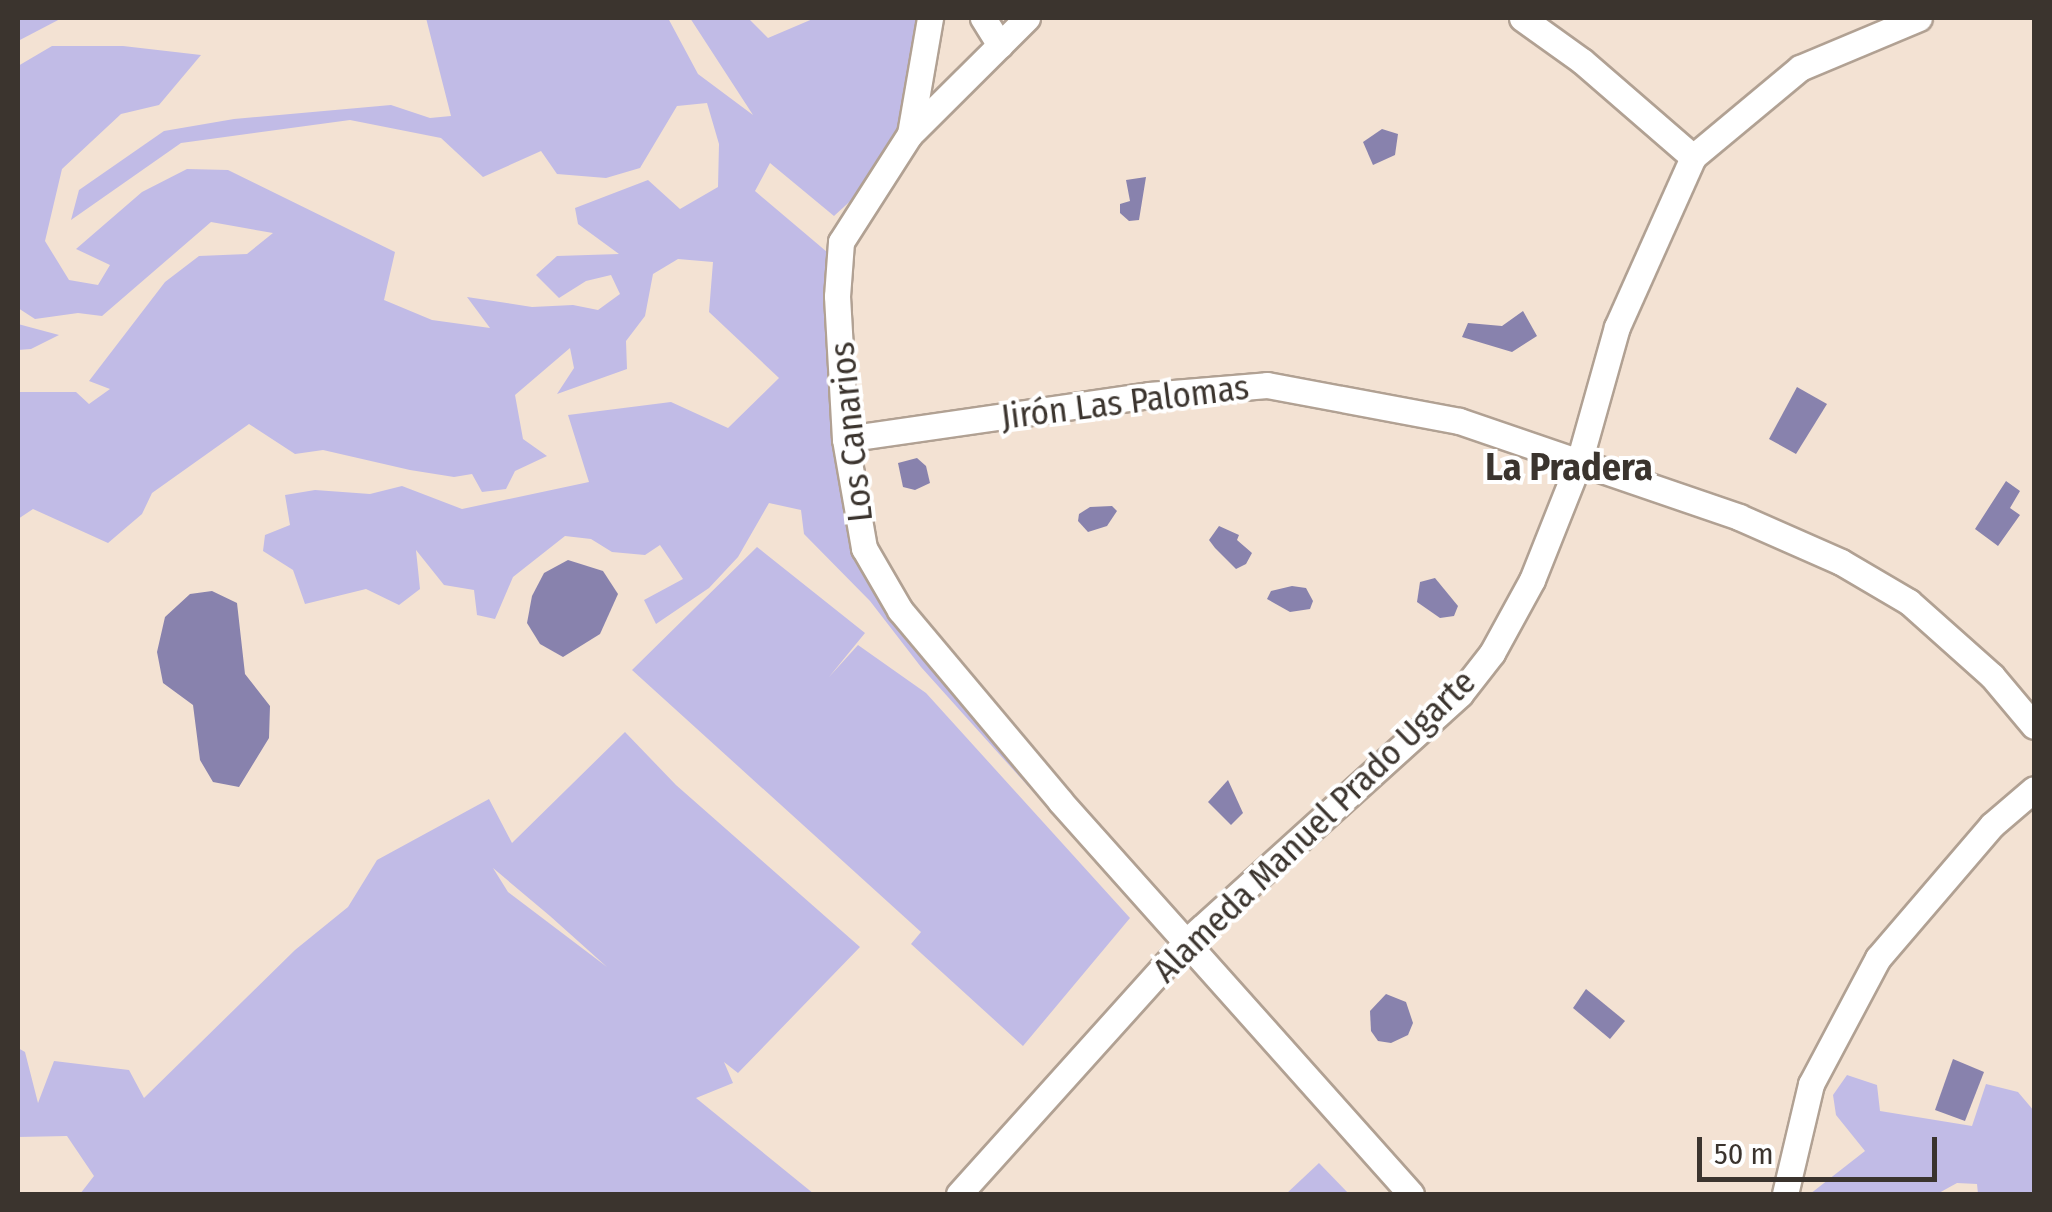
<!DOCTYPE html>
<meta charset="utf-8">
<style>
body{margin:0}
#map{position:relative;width:2052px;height:1212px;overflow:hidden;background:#f3e2d3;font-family:"Fira Sans Condensed",sans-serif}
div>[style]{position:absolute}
.green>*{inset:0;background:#c1bbe6}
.water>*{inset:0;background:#8882ad}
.roads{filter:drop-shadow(2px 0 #b1a193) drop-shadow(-2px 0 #b1a193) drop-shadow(0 2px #b1a193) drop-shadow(0 -2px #b1a193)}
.minor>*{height:25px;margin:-12.5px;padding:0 12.5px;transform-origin:12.5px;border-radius:12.5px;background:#fff}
span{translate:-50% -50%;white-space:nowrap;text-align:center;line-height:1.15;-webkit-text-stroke:8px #fff;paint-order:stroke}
.street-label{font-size:35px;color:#3b342e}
.neighbourhood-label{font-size:38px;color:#3b342e;font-weight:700}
.frame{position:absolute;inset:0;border:20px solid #3b342e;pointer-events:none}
.scale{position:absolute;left:1697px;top:1137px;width:240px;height:45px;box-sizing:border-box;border:5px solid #3b342e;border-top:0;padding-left:12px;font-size:30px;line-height:35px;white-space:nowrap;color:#3b342e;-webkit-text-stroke:8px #fff;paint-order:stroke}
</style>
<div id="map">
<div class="green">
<div style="clip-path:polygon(18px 18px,62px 18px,18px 41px)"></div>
<div style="clip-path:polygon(426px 18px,668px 18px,698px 74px,753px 115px,690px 18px,748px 18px,768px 38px,815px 18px,917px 18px,902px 132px,858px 194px,834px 216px,770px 163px,755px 191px,827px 252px,837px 439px,901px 629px,1141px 912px,921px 667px,870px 601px,804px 534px,801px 510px,769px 503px,738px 557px,709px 588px,656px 624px,644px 600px,683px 579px,660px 545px,645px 555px,612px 552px,591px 539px,565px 536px,513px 577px,495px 619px,477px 615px,474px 590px,444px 585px,416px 550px,420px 589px,399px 605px,366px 589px,305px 604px,293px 570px,263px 551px,265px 535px,290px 525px,285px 495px,315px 490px,370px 494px,402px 486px,462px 509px,589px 482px,568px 415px,671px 402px,728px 428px,779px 378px,709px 312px,713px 262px,678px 259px,653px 274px,645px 316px,626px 341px,627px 369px,557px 394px,574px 368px,570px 348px,515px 395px,523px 439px,547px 456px,515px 471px,506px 489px,482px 492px,472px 474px,454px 477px,410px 470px,323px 450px,295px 454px,249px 424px,152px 493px,142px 514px,108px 543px,33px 509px,18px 519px,18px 392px,76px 392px,89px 404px,110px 389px,89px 381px,165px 282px,199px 256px,247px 254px,273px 233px,211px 222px,102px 316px,78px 313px,35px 319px,18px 308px,18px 66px,52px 46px,123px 46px,201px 55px,159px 105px,121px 114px,62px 169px,45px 241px,69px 280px,98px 285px,110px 265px,76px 249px,142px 192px,187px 169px,228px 170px,395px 252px,384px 300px,432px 320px,490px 328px,467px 297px,532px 307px,573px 305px,598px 310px,620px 294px,611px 275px,586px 281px,559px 298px,536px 275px,557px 256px,619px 254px,578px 224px,575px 208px,648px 180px,680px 209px,718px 187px,719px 144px,707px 103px,677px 106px,640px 168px,606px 178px,557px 174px,541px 151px,483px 177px,441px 138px,350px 120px,181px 143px,71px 220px,79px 190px,164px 131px,234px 119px,391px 105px,430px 118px,451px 116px)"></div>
<div style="clip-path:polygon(18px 324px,59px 335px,31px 349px,18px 350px)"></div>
<div style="clip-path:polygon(757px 547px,865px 633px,829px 677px,858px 645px,926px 693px,1130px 918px,1023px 1046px,911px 944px,921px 932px,632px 670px)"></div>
<div style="clip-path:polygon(evenodd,625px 732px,676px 785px,860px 947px,738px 1073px,724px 1062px,733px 1083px,696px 1098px,814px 1194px,80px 1194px,94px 1176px,67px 1136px,18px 1137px,18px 1048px,25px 1052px,38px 1103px,54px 1061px,129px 1070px,144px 1098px,295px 950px,348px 907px,377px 860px,489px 799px,512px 843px,625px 732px,493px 868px,550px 916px,607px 967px,508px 892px,493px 868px)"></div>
<div style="clip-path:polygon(1847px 1075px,1877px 1085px,1880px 1111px,1972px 1126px,1986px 1084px,2018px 1092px,2034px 1111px,2034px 1194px,1978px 1194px,1977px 1184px,1957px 1183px,1937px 1194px,1810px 1194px,1865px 1151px,1836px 1115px,1833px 1095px)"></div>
<div style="clip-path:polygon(1319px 1163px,1349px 1194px,1286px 1194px)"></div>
</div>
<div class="water">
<div style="clip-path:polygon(1382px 129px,1398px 134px,1395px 155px,1373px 165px,1363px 142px)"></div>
<div style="clip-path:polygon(1146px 177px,1139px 220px,1129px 221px,1120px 213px,1120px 204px,1130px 201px,1126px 180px)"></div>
<div style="clip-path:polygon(1523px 311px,1537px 336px,1512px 352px,1462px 337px,1468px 323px,1502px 326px)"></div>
<div style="clip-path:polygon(1797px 387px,1827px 404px,1796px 454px,1769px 439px)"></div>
<div style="clip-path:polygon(917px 458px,926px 466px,930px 483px,915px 490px,903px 487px,898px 463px)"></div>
<div style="clip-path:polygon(2006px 481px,2020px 491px,2010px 508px,2020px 515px,1998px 546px,1975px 529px)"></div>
<div style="clip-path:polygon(1112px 506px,1117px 511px,1107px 526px,1088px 532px,1078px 521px,1079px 514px,1090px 507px)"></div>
<div style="clip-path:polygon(1219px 526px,1239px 535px,1237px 540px,1252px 553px,1246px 564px,1236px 569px,1215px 548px,1209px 540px)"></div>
<div style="clip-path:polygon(568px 560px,603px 571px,618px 594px,600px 634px,563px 657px,540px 644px,527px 623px,532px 596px,544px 573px)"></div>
<div style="clip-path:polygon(1435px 578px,1458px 606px,1454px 616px,1440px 618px,1417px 602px,1420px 582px)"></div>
<div style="clip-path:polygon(1292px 586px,1306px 588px,1313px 601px,1310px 609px,1290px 612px,1267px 599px,1271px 591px)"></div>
<div style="clip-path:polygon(212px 591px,237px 603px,245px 674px,270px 706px,269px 738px,239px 787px,213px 782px,200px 760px,193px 705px,163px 683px,157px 652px,165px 617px,190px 594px)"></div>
<div style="clip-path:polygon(1228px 780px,1243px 813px,1231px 825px,1208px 802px)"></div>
<div style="clip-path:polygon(1586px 989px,1625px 1021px,1610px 1039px,1573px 1008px)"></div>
<div style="clip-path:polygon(1386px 994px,1406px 1002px,1413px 1023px,1408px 1035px,1391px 1043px,1378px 1041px,1371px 1031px,1370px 1011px)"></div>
<div style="clip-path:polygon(1953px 1059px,1984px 1072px,1965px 1121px,1935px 1110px)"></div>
</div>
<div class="roads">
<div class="minor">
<div style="left:983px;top:18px;width:32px;rotate:58deg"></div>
<div style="left:1027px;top:18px;width:165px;rotate:135.2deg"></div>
<div style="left:910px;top:134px;width:128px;rotate:122.6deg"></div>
<div style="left:841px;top:242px;width:54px;rotate:94.2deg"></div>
<div style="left:837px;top:296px;width:143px;rotate:86.8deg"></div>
<div style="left:845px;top:439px;width:111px;rotate:80.1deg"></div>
<div style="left:864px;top:548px;width:72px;rotate:59.9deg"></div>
<div style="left:900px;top:610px;width:249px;rotate:50deg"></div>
<div style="left:1060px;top:801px;width:527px;rotate:48.23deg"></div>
<div style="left:1522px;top:18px;width:74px;rotate:35.6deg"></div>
<div style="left:1582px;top:61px;width:147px;rotate:40.9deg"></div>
<div style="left:910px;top:134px;width:118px;rotate:-80.2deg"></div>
<div style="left:845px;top:439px;width:307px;rotate:-8.2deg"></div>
<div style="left:1149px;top:395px;width:118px;rotate:-4.8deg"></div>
<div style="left:1267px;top:385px;width:195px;rotate:10.6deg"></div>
<div style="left:1459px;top:421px;width:296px;rotate:18.9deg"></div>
<div style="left:1739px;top:517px;width:111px;rotate:23.8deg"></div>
<div style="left:1841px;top:562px;width:79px;rotate:30.5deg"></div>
<div style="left:1909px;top:602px;width:111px;rotate:41.7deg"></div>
<div style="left:1992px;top:676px;width:65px;rotate:50deg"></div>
<div style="left:959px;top:1194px;width:341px;rotate:-48deg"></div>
<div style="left:1187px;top:941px;width:368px;rotate:-42.1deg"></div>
<div style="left:1460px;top:694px;width:52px;rotate:-52deg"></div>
<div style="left:1492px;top:653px;width:83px;rotate:-61.3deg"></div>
<div style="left:1532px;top:580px;width:127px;rotate:-68.3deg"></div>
<div style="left:1579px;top:462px;width:140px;rotate:-74.3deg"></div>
<div style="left:1617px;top:327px;width:186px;rotate:-65.9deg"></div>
<div style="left:1693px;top:157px;width:139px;rotate:-39.8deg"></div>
<div style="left:1800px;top:68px;width:129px;rotate:-22.8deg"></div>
<div style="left:1785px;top:1194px;width:113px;rotate:-76.7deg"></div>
<div style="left:1811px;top:1084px;width:143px;rotate:-62deg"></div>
<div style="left:1878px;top:958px;width:175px;rotate:-49.4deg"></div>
<div style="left:1992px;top:825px;width:55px;rotate:-40.6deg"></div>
</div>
</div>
<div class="street-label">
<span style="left:1125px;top:402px;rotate:-7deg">Jirón Las Palomas</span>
<span style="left:851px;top:432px;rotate:-96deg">Los Canarios</span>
<span style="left:1314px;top:826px;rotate:-44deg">Alameda Manuel Prado Ugarte</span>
</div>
<div class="neighbourhood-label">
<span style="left:1569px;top:468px">La Pradera</span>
</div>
<div class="frame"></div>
<div class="scale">50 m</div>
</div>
